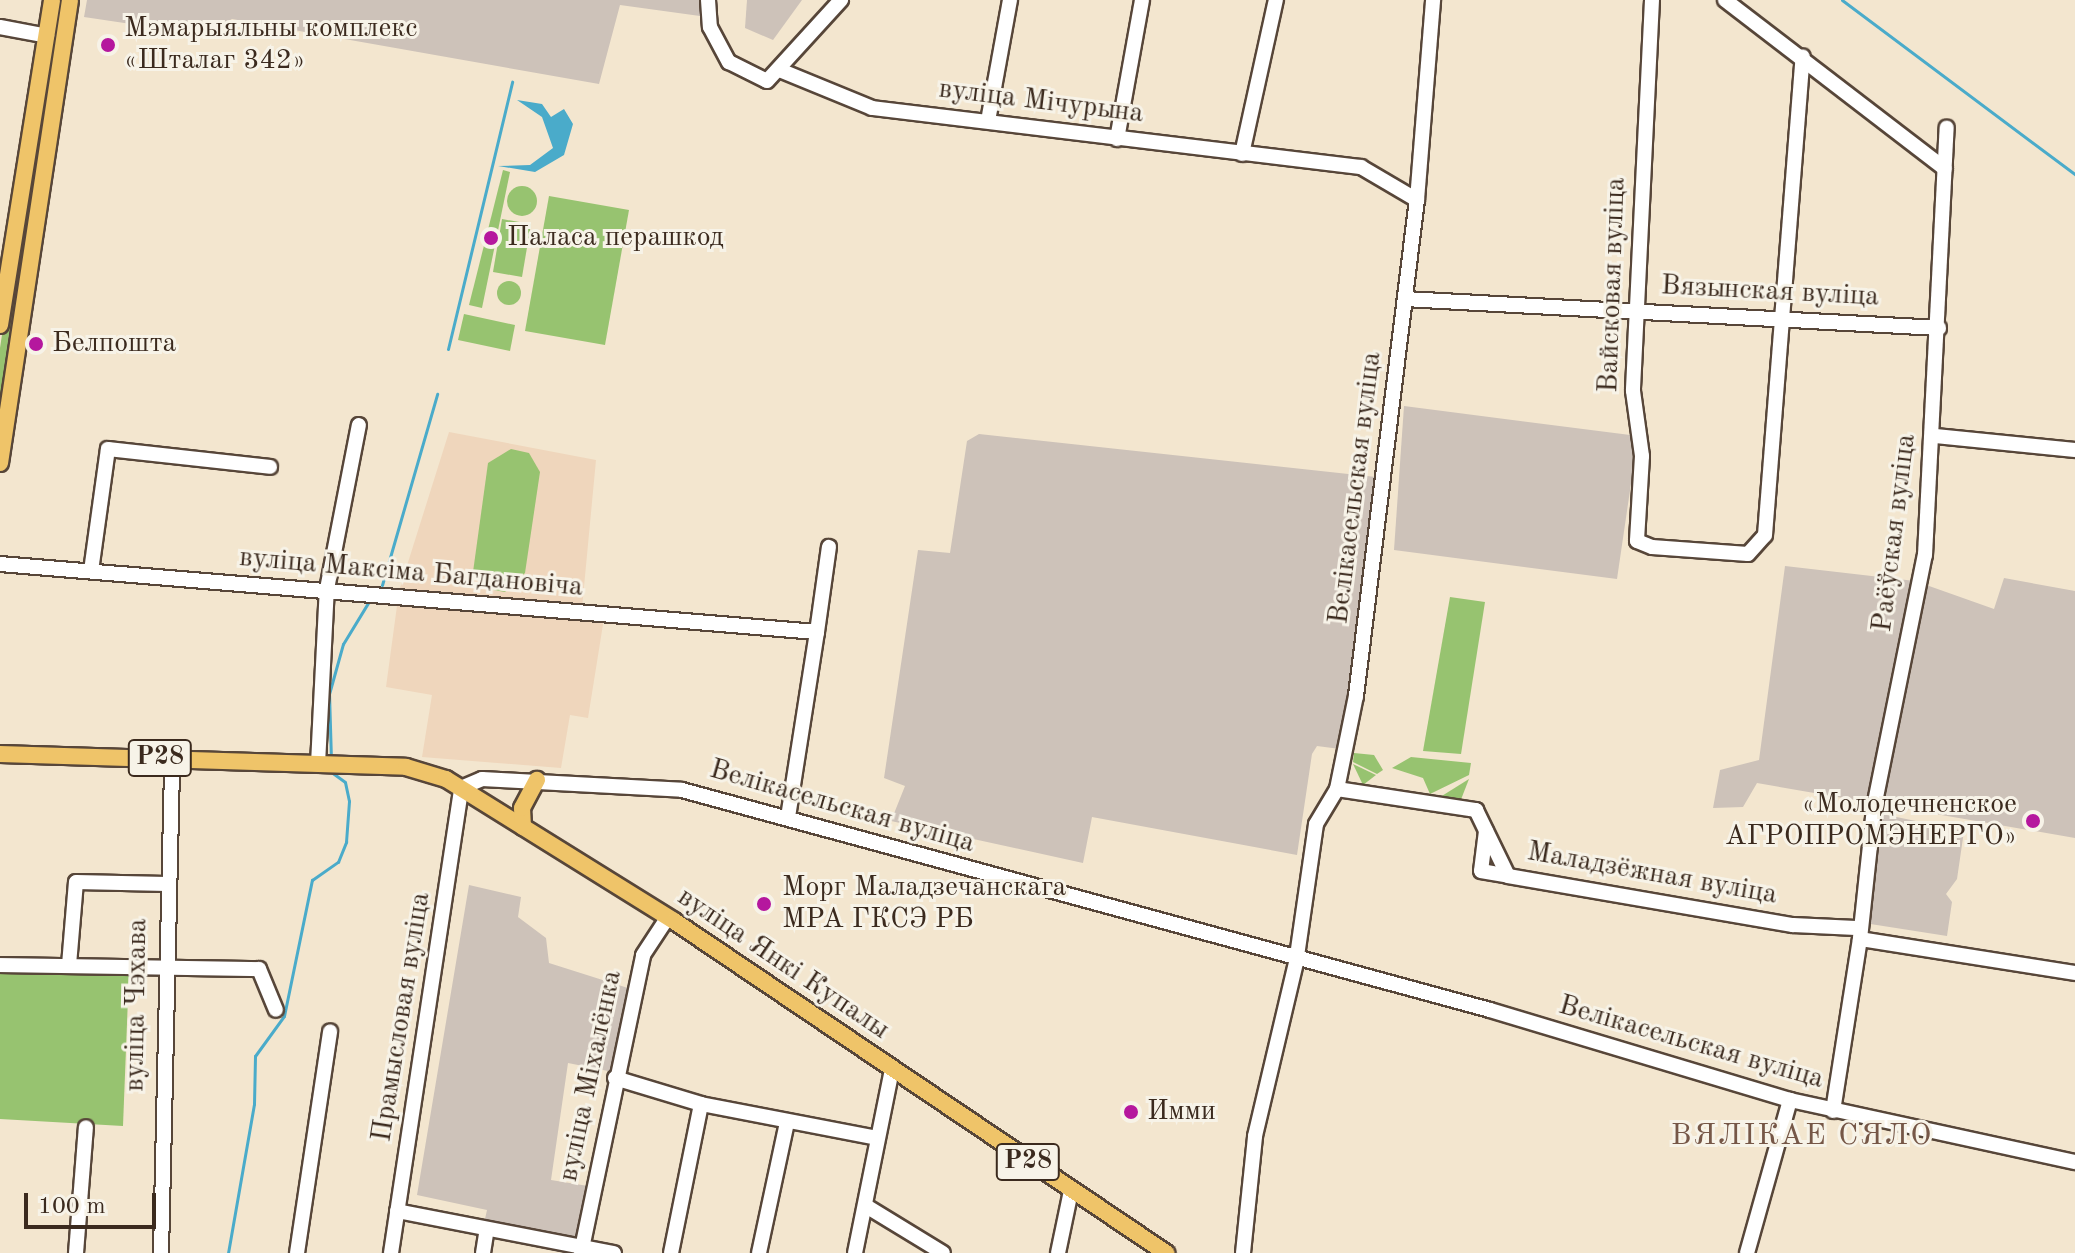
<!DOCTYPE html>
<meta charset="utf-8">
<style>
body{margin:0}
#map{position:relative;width:2075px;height:1253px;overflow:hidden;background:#f3e6cf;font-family:"Old Standard TT",serif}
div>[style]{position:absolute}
.built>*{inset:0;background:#efd6bc}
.industrial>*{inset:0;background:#cdc2b9}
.green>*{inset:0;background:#97c370}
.round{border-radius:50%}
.water>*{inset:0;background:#4aabca}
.stream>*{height:3px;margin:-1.5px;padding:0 1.5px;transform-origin:1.5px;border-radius:1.5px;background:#4aabca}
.roads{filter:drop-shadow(2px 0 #574639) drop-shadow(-2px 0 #574639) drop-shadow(0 2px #574639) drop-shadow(0 -2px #574639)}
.minor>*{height:14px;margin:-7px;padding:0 7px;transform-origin:7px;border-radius:7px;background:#fff}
.major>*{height:16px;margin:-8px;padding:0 8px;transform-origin:8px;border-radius:8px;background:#efc469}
.dots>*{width:22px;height:22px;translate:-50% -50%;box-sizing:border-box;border:4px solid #f7f3e8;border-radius:50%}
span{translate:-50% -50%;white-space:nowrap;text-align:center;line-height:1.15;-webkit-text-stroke:6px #f7f3e8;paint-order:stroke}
.shield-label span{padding:2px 6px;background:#f7f3e8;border:2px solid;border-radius:6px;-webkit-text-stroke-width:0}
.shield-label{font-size:26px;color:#3b2a1e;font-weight:700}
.poi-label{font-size:28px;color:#3b2a1e}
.left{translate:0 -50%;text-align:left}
.right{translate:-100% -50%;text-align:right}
.street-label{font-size:28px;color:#3b2a1e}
.neighbourhood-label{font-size:30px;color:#765747;letter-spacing:2px}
.scale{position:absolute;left:24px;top:1193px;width:132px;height:36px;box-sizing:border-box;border:4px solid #3b2a1e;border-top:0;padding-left:10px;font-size:24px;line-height:28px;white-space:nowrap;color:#3b2a1e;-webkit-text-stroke:6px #f7f3e8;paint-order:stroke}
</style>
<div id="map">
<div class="built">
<div style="clip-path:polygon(449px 432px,596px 460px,582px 608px,605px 612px,588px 718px,570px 715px,561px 768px,422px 757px,432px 695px,386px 687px,399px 591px)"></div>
</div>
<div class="industrial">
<div style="clip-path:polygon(87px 0,704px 0,700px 16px,620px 5px,599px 84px,232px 19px,205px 35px,84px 17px)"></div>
<div style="clip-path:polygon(747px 0,802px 0,773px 40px,745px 28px)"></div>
<div style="clip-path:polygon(1404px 406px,1638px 436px,1617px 579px,1394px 550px)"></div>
<div style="clip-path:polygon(979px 434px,1376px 477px,1340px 749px,1317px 746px,1312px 754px,1297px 855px,1092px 817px,1083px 863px,891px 821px,905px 786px,884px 778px,918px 550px,950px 553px,967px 441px)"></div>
<div style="clip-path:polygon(1785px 566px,1915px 581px,1994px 609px,2004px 578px,2075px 591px,2075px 838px,1757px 783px,1743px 807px,1713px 808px,1720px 770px,1759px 760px)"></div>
<div style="clip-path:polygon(1882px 814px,1964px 831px,1957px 879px,1946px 894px,1952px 902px,1947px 936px,1864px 923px)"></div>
<div style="clip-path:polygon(469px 885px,521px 897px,518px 917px,546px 938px,549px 963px,631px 989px,613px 1072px,568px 1063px,551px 1180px,588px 1186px,580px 1238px,485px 1219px,487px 1210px,417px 1195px)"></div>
</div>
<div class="green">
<div style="clip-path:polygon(36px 112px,48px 115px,0 438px,0 348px)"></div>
<div style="clip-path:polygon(503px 170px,510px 172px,482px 308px,469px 305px)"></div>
<div class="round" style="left:507px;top:186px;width:30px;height:30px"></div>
<div style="clip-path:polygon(549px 196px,629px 210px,605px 345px,525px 331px)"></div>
<div style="clip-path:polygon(502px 219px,531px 224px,522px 277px,493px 272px)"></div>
<div class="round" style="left:497px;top:281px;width:24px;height:24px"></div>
<div style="clip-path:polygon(464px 314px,515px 325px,510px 351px,458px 340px)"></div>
<div style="clip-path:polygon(511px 449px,529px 453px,540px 472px,525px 573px,505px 592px,488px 589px,473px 572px,488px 463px)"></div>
<div style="clip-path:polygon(1450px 597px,1485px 602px,1461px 754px,1423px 751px)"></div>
<div style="clip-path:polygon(1354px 753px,1374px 755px,1383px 770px,1377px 774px,1353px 762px)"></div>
<div style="clip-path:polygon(1411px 757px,1471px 763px,1469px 775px,1430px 794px,1423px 778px,1392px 768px)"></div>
<div style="clip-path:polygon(1353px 764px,1376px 775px,1363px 785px)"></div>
<div style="clip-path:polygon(1469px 779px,1460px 802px,1437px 799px)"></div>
<div style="clip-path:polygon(0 970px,129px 972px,123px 1126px,0 1119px)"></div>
</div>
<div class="water">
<div style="clip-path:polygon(517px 100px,542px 104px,551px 117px,564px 109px,573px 124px,564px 155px,535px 172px,498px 166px,530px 165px,553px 148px,542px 117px)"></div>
</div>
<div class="stream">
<div style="left:1842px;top:0;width:291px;rotate:36.8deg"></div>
<div style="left:448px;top:349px;width:275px;rotate:-76.5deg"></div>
<div style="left:382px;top:585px;width:199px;rotate:-73.9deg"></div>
<div style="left:331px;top:760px;width:66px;rotate:-91.7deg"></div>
<div style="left:329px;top:694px;width:52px;rotate:-74.4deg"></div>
<div style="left:343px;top:644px;width:54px;rotate:-58.7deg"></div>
<div style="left:228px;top:1253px;width:151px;rotate:-80.1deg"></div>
<div style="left:254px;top:1104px;width:48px;rotate:-88.8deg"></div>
<div style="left:255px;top:1056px;width:49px;rotate:-54.1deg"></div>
<div style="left:284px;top:1016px;width:139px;rotate:-78.4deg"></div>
<div style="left:312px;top:880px;width:32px;rotate:-35deg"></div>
<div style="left:338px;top:862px;width:22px;rotate:-68deg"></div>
<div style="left:346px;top:842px;width:41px;rotate:-85.8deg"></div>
<div style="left:349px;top:801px;width:19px;rotate:-102deg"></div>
<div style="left:345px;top:782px;width:17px;rotate:-144deg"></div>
</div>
<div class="roads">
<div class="minor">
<div style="left:708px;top:0;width:27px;rotate:86deg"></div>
<div style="left:710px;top:27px;width:40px;rotate:62deg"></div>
<div style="left:729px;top:62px;width:42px;rotate:26.6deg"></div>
<div style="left:767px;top:81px;width:110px;rotate:-47.6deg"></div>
<div style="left:1652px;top:0;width:391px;rotate:92.8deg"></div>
<div style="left:1633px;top:391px;width:66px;rotate:82.1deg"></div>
<div style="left:1642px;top:456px;width:85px;rotate:93.4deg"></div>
<div style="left:1637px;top:541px;width:16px;rotate:22deg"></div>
<div style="left:1652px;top:547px;width:96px;rotate:4.2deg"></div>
<div style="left:1748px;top:554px;width:25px;rotate:-48deg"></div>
<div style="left:1765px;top:535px;width:480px;rotate:-85.5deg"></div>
<div style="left:1725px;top:0;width:277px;rotate:37.5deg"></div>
<div style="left:0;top:27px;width:48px;rotate:10.8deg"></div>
<div style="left:782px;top:71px;width:97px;rotate:22.3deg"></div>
<div style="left:872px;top:108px;width:493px;rotate:6.9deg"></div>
<div style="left:1361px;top:167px;width:65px;rotate:30.5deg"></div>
<div style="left:988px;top:121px;width:123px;rotate:-79.7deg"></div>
<div style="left:1117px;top:139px;width:141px;rotate:-79.8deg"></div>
<div style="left:1242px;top:154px;width:158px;rotate:-77.6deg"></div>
<div style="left:1405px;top:299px;width:535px;rotate:3.11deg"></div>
<div style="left:1935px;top:436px;width:141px;rotate:5.7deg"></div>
<div style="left:0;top:564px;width:820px;rotate:4.76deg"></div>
<div style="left:817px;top:632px;width:187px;rotate:98.9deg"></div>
<div style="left:91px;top:571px;width:123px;rotate:-82.1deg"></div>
<div style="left:108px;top:449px;width:163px;rotate:6.3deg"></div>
<div style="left:817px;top:632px;width:86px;rotate:-82deg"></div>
<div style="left:318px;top:764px;width:175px;rotate:-87.1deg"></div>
<div style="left:327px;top:589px;width:167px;rotate:-79deg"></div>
<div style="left:1337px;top:789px;width:141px;rotate:8.6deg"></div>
<div style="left:1476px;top:810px;width:73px;rotate:64.1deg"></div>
<div style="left:1508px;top:876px;width:289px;rotate:9.8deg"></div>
<div style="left:1793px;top:925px;width:63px;rotate:2.7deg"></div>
<div style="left:1486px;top:831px;width:40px;rotate:97.1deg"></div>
<div style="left:1481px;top:871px;width:27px;rotate:10deg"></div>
<div style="left:1860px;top:939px;width:133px;rotate:-83.9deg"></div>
<div style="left:1874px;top:807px;width:257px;rotate:-78.6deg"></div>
<div style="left:1925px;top:555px;width:428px;rotate:-87.1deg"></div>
<div style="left:1860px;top:939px;width:218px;rotate:9deg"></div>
<div style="left:0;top:965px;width:259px;rotate:0.9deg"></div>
<div style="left:259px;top:969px;width:44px;rotate:67.5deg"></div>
<div style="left:69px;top:965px;width:83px;rotate:-85.2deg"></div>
<div style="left:76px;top:882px;width:91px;rotate:1.3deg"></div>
<div style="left:615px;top:1078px;width:90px;rotate:16.8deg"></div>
<div style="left:701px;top:1104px;width:179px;rotate:10.9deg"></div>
<div style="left:1833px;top:1111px;width:174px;rotate:-81.1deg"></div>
<div style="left:866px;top:1206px;width:90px;rotate:31.4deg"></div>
<div style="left:397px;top:1211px;width:221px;rotate:11deg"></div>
<div style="left:76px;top:1253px;width:126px;rotate:-85.5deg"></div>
<div style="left:161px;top:1253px;width:494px;rotate:-88.7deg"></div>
<div style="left:297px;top:1253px;width:224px;rotate:-81.5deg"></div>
<div style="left:391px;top:1253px;width:470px;rotate:-81.4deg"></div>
<div style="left:461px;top:788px;width:23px;rotate:-23deg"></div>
<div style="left:482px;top:779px;width:200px;rotate:3.1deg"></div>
<div style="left:682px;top:790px;width:837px;rotate:15.23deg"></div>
<div style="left:1490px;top:1010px;width:313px;rotate:16.7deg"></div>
<div style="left:1790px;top:1100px;width:292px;rotate:12.3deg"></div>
<div style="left:483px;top:1253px;width:24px;rotate:-81deg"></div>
<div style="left:581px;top:1253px;width:304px;rotate:-78.2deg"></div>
<div style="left:643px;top:955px;width:45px;rotate:-56.7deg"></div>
<div style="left:671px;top:1253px;width:152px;rotate:-78.6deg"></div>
<div style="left:759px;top:1253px;width:134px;rotate:-77.9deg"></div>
<div style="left:855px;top:1253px;width:188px;rotate:-78.6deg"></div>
<div style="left:1058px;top:1253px;width:63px;rotate:-78.2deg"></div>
<div style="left:1243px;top:1253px;width:118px;rotate:-84.1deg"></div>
<div style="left:1255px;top:1136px;width:178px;rotate:-76.7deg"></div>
<div style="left:1296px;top:963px;width:140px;rotate:-81.8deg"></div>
<div style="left:1316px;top:824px;width:41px;rotate:-59deg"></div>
<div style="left:1337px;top:789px;width:95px;rotate:-78.5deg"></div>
<div style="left:1356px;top:696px;width:500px;rotate:-83deg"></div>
<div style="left:1417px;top:200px;width:201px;rotate:-85.4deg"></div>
<div style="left:1747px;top:1253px;width:159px;rotate:-74.3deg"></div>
</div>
<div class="major">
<div style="left:0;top:325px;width:329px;rotate:-80.9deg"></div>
<div style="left:0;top:463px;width:468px;rotate:-81.4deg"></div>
<div style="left:0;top:754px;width:406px;rotate:1.8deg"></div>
<div style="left:406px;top:767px;width:42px;rotate:16.7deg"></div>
<div style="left:446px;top:779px;width:269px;rotate:31.9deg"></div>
<div style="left:674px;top:921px;width:594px;rotate:34.01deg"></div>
<div style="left:523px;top:827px;width:19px;rotate:-93deg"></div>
<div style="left:522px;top:808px;width:32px;rotate:-62deg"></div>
</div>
</div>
<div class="dots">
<div style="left:108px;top:45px;background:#b5179e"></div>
<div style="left:491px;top:238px;background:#b5179e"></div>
<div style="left:36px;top:344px;background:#b5179e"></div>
<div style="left:2033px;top:821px;background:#b5179e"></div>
<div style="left:764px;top:904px;background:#b5179e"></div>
<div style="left:1131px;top:1112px;background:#b5179e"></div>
</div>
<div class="shield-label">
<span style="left:160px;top:758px">Р28</span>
<span style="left:1028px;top:1162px">Р28</span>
</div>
<div class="poi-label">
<span class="left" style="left:124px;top:45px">Мэмарыяльны комплекс<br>«Шталаг 342»</span>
<span class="left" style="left:507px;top:238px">Паласа перашкод</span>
<span class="left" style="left:52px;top:344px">Белпошта</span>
<span class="right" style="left:2017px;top:821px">«Молодечненское<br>АГРОПРОМЭНЕРГО»</span>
<span class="left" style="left:782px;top:904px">Морг Маладзечанскага<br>МРА ГКСЭ РБ</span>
<span class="left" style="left:1147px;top:1112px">Имми</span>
</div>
<div class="street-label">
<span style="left:1041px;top:102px;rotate:7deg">вуліца Мічурына</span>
<span style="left:1613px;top:285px;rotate:-88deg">Вайсковая вуліца</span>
<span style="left:1770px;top:292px;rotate:3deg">Вязынская вуліца</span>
<span style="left:1356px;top:488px;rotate:-83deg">Велікасельская вуліца</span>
<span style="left:1895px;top:533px;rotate:-83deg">Раёўская вуліца</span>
<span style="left:411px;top:573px;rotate:5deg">вуліца Максіма Багдановіча</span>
<span style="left:842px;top:807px;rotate:16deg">Велікасельская вуліца</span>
<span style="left:1652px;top:874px;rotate:10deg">Маладзёжная вуліца</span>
<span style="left:783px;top:964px;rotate:34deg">вуліца Янкі Купалы</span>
<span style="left:137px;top:1005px;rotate:-89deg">вуліца Чэхава</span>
<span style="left:402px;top:1017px;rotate:-81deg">Прамысловая вуліца</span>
<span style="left:1691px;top:1043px;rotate:16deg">Велікасельская вуліца</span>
<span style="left:591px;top:1076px;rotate:-78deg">вуліца Міхалёнка</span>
</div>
<div class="neighbourhood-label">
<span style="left:1802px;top:1136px">ВЯЛІКАЕ СЯЛО</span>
</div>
<div class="scale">100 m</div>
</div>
